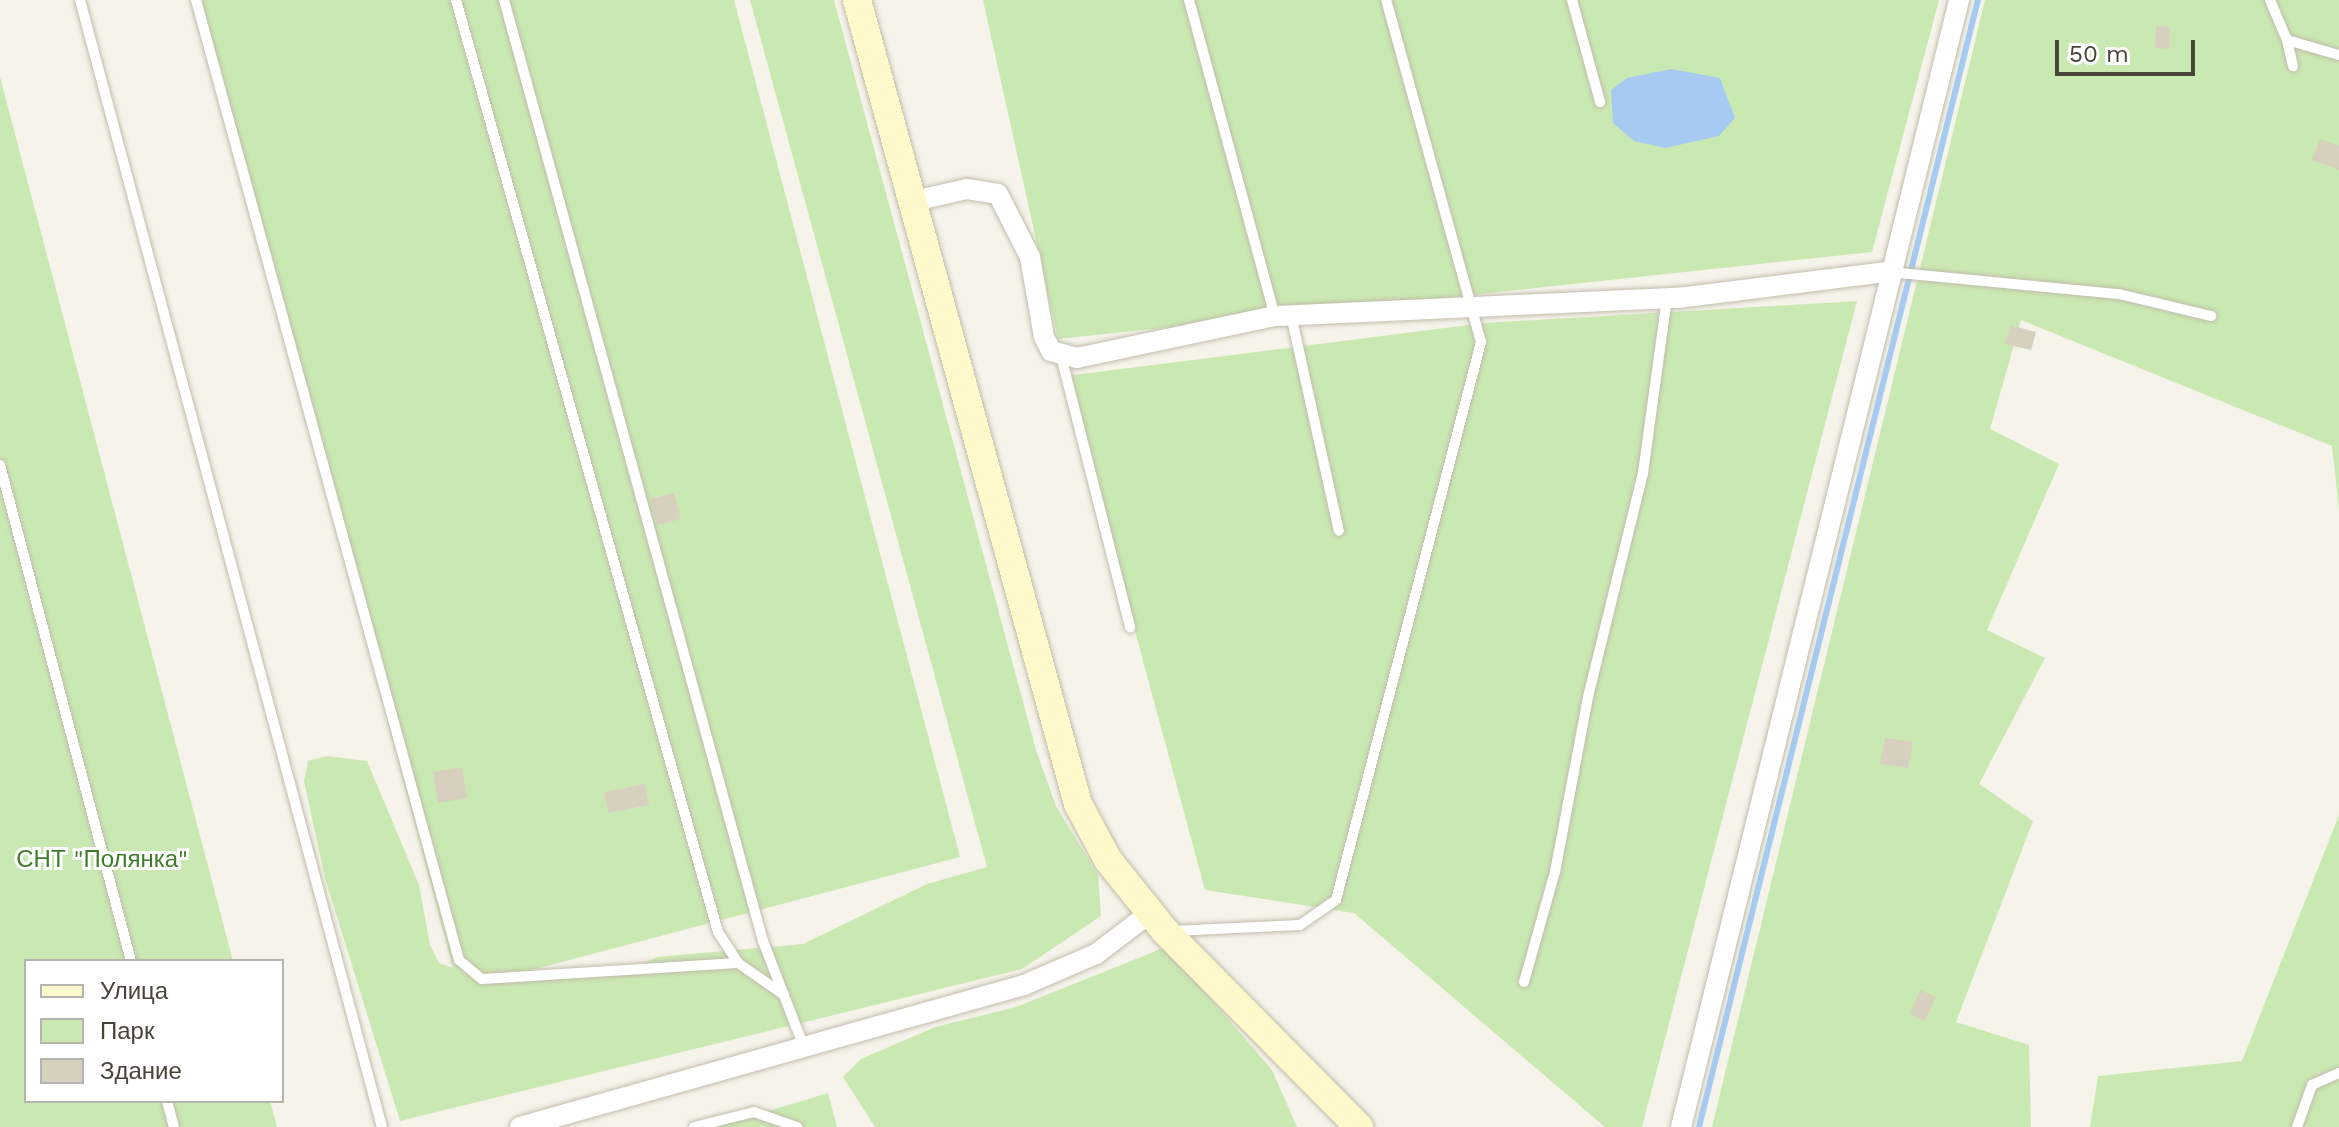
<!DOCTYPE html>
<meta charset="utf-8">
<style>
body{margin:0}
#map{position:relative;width:2339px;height:1127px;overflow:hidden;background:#f5f3ea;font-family:"Work Sans",sans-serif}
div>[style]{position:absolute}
.green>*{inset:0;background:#cae9b2}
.water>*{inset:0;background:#a6caf1}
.stream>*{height:6px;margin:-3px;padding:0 3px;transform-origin:3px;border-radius:3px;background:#a6caf1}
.building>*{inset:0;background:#d7d0bf}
.roads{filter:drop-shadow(0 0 2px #c1bcac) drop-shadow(0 0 2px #c1bcac)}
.lane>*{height:10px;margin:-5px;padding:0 5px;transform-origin:5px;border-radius:5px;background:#fff}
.street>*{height:20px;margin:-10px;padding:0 10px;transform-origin:10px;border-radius:10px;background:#fff}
.secondary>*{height:28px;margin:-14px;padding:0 14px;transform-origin:14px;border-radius:14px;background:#fff8ca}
span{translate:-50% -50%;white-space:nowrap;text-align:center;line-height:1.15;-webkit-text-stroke:6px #fff;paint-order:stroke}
.park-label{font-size:24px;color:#407c2a}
.legend{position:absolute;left:24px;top:959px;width:260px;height:144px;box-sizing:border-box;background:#fff;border:2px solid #b6b4af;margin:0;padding:10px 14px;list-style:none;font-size:24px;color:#494438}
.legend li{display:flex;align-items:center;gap:16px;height:40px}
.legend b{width:40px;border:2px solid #b6b4af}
.scale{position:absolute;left:2055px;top:40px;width:140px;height:36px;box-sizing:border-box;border:4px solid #494438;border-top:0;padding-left:10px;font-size:24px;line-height:28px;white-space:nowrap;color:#494438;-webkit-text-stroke:6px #fff;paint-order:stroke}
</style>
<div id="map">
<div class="green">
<i style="clip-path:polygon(196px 0,734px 0,960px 857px,501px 978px,621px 973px,657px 957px,803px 944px,927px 884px,987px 867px,750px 0,834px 0,1036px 750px,1056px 806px,1098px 875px,1101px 916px,1022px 969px,400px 1121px,325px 878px,304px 781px,308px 761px,327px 756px,367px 761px,419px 885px,430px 945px,439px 963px,453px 968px)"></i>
<i style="clip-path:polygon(983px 0,1939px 0,1872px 252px,1058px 339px)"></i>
<i style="clip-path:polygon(1985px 0,2339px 0,2339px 510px,2332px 446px,2021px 320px,1990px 429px,2059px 464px,1987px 630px,2045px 658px,1979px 784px,2033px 821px,1956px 1022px,2029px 1045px,2031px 1127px,1712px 1127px)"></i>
<i style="clip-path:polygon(0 77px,233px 961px,26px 961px,26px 1101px,270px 1101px,277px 1127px,0 1127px)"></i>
<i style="clip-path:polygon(1857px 301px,1642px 1127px,1605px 1127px,1354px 913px,1205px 890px,1066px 376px,1484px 323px)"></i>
<i style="clip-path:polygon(2339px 815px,2339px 1127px,2090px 1127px,2098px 1076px,2242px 1061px)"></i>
<i style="clip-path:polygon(1166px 947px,1272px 1070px,1297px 1127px,875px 1127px,843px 1077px,861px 1059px,935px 1027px,1016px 1007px)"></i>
<i style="clip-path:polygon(828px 1093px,837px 1127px,716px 1127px)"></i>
</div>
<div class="water">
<i style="clip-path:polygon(1671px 69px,1720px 78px,1735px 118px,1719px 136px,1665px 148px,1634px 141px,1613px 123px,1611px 90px,1627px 78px)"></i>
</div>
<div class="stream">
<i style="left:1699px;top:1127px;width:1161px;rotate:-76.1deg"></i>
</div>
<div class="building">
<i style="clip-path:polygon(2156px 26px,2170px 27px,2169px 49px,2155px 48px)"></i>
<i style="clip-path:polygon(2320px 139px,2339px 146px,2339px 170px,2312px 160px)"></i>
<i style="clip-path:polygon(2010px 325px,2036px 332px,2031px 350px,2005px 344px)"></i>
<i style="clip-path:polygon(674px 493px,681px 519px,657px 525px,650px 499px)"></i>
<i style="clip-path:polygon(1885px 738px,1913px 742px,1908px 768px,1880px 764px)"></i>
<i style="clip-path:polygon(462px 767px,467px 798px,438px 803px,433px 772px)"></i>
<i style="clip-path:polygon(645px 784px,649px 805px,608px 813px,604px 792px)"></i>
<i style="clip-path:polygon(1920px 990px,1936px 997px,1925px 1021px,1910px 1014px)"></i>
</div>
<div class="roads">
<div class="lane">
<i style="left:80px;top:0;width:1167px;rotate:75deg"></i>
<i style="left:196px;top:0;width:995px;rotate:74.68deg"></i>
<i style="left:459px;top:960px;width:30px;rotate:40deg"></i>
<i style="left:482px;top:979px;width:256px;rotate:-3.6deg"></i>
<i style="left:738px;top:963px;width:56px;rotate:34.8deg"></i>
<i style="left:456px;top:0;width:968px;rotate:74.3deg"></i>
<i style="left:718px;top:932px;width:37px;rotate:57deg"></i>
<i style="left:504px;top:0;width:976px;rotate:74.61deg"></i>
<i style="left:763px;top:941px;width:114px;rotate:68.9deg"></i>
<i style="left:1189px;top:0;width:327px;rotate:74.8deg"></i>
<i style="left:1572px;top:0;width:106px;rotate:74.6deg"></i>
<i style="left:2270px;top:0;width:43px;rotate:67deg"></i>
<i style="left:2287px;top:40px;width:54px;rotate:16.1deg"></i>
<i style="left:2287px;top:40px;width:27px;rotate:77deg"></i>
<i style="left:1889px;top:272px;width:231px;rotate:5.5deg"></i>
<i style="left:2119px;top:294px;width:95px;rotate:13.4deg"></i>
<i style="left:1291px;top:315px;width:221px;rotate:77.5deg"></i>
<i style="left:1061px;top:356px;width:280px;rotate:75.7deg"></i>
<i style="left:0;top:465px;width:513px;rotate:75.21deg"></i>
<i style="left:1172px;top:931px;width:128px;rotate:-2.7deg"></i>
<i style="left:1300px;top:925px;width:44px;rotate:-34.8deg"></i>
<i style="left:1336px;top:900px;width:577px;rotate:-75.43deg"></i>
<i style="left:1481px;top:342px;width:355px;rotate:-105.5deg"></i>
<i style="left:1524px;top:982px;width:114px;rotate:-74.3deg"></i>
<i style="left:1555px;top:872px;width:178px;rotate:-79.3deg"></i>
<i style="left:1588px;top:697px;width:231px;rotate:-76.2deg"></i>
<i style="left:1643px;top:473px;width:178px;rotate:-82.2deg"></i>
<i style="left:167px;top:1101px;width:27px;rotate:75deg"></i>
<i style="left:694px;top:1127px;width:62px;rotate:-14deg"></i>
<i style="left:754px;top:1112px;width:46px;rotate:19.2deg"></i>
<i style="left:2297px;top:1127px;width:45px;rotate:-70.3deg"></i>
<i style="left:2312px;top:1085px;width:30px;rotate:-24deg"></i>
</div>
<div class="street">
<i style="left:914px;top:201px;width:54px;rotate:-12.8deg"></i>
<i style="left:967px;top:189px;width:31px;rotate:9deg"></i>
<i style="left:998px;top:194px;width:71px;rotate:63.1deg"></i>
<i style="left:1030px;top:257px;width:81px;rotate:80.1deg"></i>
<i style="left:1044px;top:337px;width:16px;rotate:63deg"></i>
<i style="left:1051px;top:351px;width:27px;rotate:15deg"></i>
<i style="left:1077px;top:358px;width:202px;rotate:-12deg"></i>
<i style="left:1275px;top:316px;width:403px;rotate:-2.6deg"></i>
<i style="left:1678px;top:298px;width:211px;rotate:-7.1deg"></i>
<i style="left:520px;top:1127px;width:524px;rotate:-15.73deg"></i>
<i style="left:1024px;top:985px;width:78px;rotate:-23.3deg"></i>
<i style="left:1096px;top:954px;width:68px;rotate:-37.2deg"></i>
<i style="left:1681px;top:1127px;width:1161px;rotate:-76.14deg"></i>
</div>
<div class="secondary">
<i style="left:857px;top:0;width:834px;rotate:74.63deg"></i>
<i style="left:1078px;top:804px;width:64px;rotate:61.8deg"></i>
<i style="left:1108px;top:860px;width:91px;rotate:51.2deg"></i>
<i style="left:1165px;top:931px;width:276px;rotate:45.3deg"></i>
</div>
</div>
<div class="park-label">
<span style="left:102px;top:860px">СНТ "Полянка"</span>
</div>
<ul class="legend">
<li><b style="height:10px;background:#fff8ca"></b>Улица</li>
<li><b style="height:22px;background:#cae9b2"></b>Парк</li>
<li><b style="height:22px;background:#d7d0bf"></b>Здание</li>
</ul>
<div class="scale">50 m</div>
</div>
